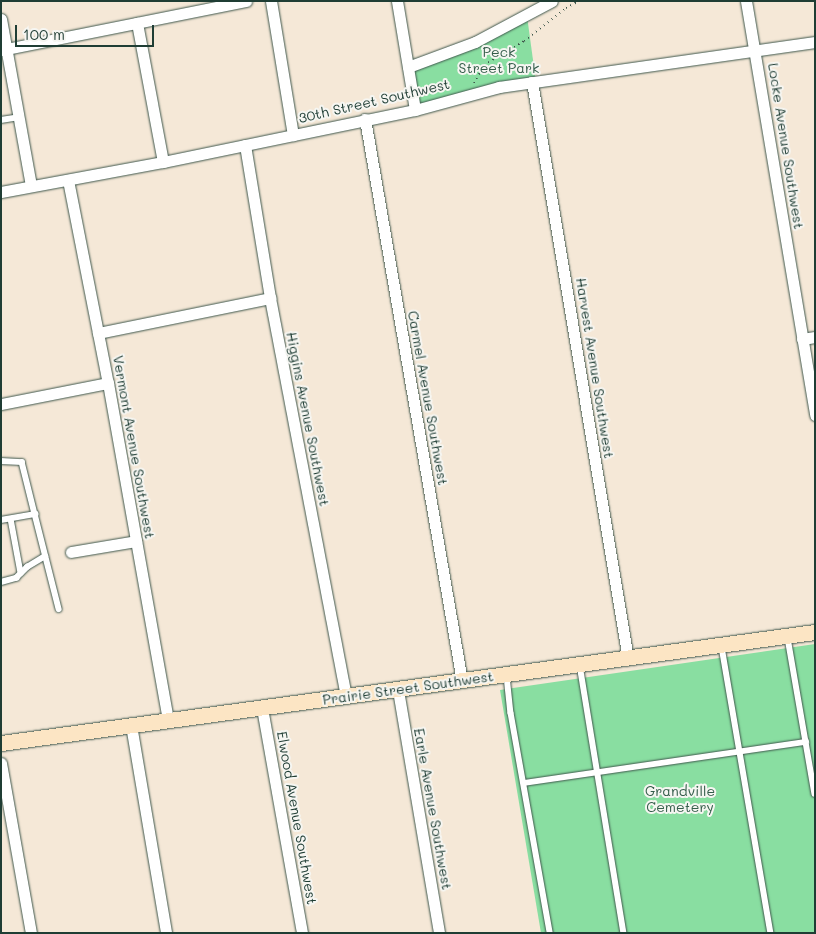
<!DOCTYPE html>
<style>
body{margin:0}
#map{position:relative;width:816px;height:934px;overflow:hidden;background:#f5e8d7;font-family:Mali,sans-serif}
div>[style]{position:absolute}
.green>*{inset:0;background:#89dea1}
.path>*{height:2px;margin-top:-1px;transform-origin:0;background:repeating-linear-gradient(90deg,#3f574c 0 1px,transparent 0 5px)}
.roads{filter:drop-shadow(0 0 1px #3f574c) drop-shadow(0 0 1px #3f574c)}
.lane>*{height:5.5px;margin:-2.75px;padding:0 2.75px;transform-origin:2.75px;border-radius:2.75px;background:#fff}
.street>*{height:11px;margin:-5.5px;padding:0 5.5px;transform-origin:5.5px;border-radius:5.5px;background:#fff}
.secondary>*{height:15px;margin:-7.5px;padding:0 7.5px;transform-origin:7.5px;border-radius:7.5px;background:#fce5c4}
span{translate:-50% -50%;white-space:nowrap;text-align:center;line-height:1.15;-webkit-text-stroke:4px #f6f6f2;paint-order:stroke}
.park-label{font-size:14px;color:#345d4a}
.street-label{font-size:14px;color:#1f3d34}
.frame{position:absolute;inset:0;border:2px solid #1f3d34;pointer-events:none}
.scale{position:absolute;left:15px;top:25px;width:139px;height:22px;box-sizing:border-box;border:2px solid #1f3d34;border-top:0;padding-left:6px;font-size:15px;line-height:18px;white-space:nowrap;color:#1f3d34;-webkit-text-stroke:4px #f6f6f2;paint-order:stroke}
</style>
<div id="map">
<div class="green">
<i style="clip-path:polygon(527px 16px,536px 82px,415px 110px,408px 67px)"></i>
<i style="clip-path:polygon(815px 644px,815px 933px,541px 933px,500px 690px)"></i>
</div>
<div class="path">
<i style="left:474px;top:83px;width:21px;rotate:-61deg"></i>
<i style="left:484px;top:65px;width:47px;rotate:-31deg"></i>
<i style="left:524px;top:41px;width:53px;rotate:-38.2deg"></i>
<i style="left:566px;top:8px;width:15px;rotate:-28deg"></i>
</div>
<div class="roads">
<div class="lane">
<i style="left:1px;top:120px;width:18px;rotate:-9deg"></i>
<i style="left:1px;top:461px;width:21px;rotate:3deg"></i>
<i style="left:22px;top:462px;width:54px;rotate:76deg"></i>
<i style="left:11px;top:519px;width:55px;rotate:79.5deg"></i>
<i style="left:1px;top:520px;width:35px;rotate:-10deg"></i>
<i style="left:35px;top:514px;width:98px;rotate:75.8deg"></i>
<i style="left:1px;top:582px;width:16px;rotate:-15deg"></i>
<i style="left:16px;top:578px;width:16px;rotate:-45deg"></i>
<i style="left:27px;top:567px;width:21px;rotate:-31deg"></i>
<i style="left:788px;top:638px;width:158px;rotate:80.2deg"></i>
<i style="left:722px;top:647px;width:290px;rotate:80.3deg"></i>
<i style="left:580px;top:665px;width:272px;rotate:80.7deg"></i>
<i style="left:507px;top:676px;width:37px;rotate:84deg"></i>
<i style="left:511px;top:713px;width:223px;rotate:79.9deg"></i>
<i style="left:524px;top:783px;width:285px;rotate:-8.3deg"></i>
</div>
<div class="street">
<i style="left:271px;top:1px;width:136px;rotate:80.7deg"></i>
<i style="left:397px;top:1px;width:110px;rotate:80.6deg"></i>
<i style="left:746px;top:1px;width:420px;rotate:80.5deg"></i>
<i style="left:1px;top:19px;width:169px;rotate:79.8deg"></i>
<i style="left:137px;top:23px;width:141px;rotate:79.4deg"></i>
<i style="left:1px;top:50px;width:250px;rotate:-11.3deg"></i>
<i style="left:408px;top:67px;width:72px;rotate:-20.5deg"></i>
<i style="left:475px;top:42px;width:87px;rotate:-28deg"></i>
<i style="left:532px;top:82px;width:585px;rotate:80.55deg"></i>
<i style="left:365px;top:119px;width:570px;rotate:80.21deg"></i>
<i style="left:245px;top:145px;width:155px;rotate:80.7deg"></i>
<i style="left:270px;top:298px;width:406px;rotate:79.2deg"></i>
<i style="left:68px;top:180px;width:207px;rotate:78.9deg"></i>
<i style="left:108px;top:383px;width:343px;rotate:79.9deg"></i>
<i style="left:1px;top:192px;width:165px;rotate:-10.5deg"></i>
<i style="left:163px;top:162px;width:257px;rotate:-11.7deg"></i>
<i style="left:415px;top:110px;width:87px;rotate:-15.3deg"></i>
<i style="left:499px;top:87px;width:319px;rotate:-8.1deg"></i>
<i style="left:98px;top:333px;width:176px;rotate:-11.5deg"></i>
<i style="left:802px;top:339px;width:13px;rotate:-9deg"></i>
<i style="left:1px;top:404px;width:109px;rotate:-11.1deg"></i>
<i style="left:71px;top:552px;width:66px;rotate:-9.6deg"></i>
<i style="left:398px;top:690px;width:246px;rotate:80.4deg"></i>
<i style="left:262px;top:708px;width:229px;rotate:79.9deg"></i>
<i style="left:131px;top:725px;width:211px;rotate:80.4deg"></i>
<i style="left:1px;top:763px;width:173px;rotate:80deg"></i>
</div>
<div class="secondary">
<i style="left:1px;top:743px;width:822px;rotate:-7.77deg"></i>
</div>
</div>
<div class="park-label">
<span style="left:499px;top:60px">Peck<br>Street Park</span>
<span style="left:680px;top:799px">Grandville<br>Cemetery</span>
</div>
<div class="street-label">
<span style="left:374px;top:101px;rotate:-13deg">30th Street Southwest</span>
<span style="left:786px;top:146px;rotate:81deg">Locke Avenue Southwest</span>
<span style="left:595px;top:368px;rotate:81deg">Harvest Avenue Southwest</span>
<span style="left:428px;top:398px;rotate:80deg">Carmel Avenue Southwest</span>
<span style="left:308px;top:419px;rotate:79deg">Higgins Avenue Southwest</span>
<span style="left:134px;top:447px;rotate:80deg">Vermont Avenue Southwest</span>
<span style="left:408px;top:688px;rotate:-8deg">Prairie Street Southwest</span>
<span style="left:433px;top:809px;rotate:80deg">Earle Avenue Southwest</span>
<span style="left:297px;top:818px;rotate:80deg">Elwood Avenue Southwest</span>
</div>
<div class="frame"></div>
<div class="scale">100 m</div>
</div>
